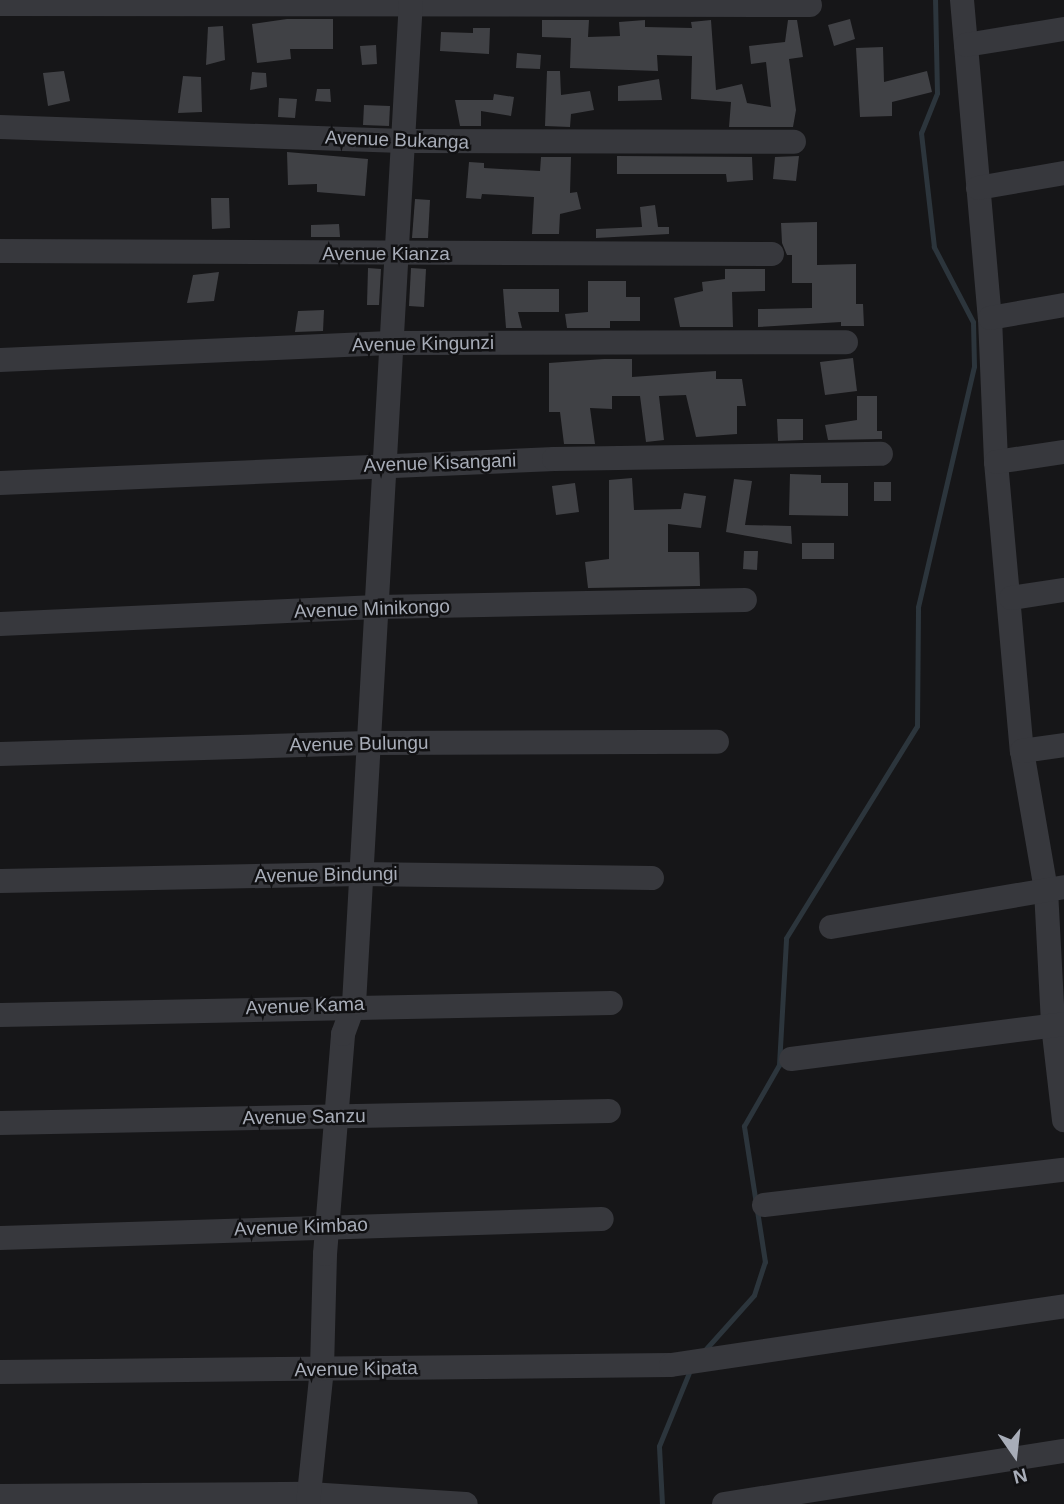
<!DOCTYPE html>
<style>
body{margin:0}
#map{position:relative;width:1064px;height:1504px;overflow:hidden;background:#161618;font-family:Helvetica,sans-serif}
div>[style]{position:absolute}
.stream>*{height:5px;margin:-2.5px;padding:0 2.5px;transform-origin:2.5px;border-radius:2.5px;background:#2c353c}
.building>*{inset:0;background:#404145}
.minor>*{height:24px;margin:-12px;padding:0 12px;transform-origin:12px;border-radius:12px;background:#37383d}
span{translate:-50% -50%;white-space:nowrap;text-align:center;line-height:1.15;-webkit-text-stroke:5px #111113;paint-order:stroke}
.street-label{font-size:19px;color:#a8adb8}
.north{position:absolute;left:980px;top:1420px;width:70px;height:70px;-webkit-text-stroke:5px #111113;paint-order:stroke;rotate:166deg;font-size:19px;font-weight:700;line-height:28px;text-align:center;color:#a8adb8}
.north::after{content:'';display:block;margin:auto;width:24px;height:32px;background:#a8adb8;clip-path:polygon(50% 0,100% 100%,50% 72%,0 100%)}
</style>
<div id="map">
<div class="stream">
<i style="left:704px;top:1351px;width:75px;rotate:-48.2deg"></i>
<i style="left:754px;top:1295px;width:35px;rotate:-72deg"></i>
<i style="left:765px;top:1262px;width:138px;rotate:-98.8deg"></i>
<i style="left:744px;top:1126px;width:70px;rotate:-60.2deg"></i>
<i style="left:779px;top:1065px;width:127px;rotate:-86.8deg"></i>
<i style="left:786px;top:938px;width:249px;rotate:-58.3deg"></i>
<i style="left:917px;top:726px;width:119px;rotate:-89.5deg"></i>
<i style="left:918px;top:607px;width:247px;rotate:-76.9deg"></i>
<i style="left:974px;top:366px;width:44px;rotate:-91.3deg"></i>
<i style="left:973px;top:322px;width:85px;rotate:-117.5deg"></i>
<i style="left:934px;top:247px;width:115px;rotate:-96.5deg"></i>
<i style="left:921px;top:133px;width:43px;rotate:-68.2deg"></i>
<i style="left:937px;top:93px;width:93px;rotate:-91.2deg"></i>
<i style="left:662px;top:1504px;width:58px;rotate:-93deg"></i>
<i style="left:659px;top:1446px;width:82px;rotate:-67.8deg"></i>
</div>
<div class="building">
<i style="clip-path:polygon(287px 19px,333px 19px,333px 49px,290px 49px,291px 59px,257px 63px,252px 24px)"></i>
<i style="clip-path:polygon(850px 19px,855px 39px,834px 46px,828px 25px)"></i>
<i style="clip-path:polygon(542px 20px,589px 20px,588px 37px,620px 36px,619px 22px,645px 20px,645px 27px,692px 28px,691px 22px,711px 20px,716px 90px,742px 84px,747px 103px,771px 107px,766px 62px,751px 64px,749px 46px,785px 42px,788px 20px,797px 20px,803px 57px,789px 59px,796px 110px,793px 127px,729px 127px,731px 102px,691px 99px,692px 56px,657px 55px,658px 71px,570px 68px,571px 38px,542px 37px)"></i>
<i style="clip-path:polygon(223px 26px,225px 60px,206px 65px,208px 27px)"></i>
<i style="clip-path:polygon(473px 28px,490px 28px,489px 54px,440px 51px,441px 32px,473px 33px)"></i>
<i style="clip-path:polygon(376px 45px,377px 64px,362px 65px,360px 46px)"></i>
<i style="clip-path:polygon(883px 47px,884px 82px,927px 71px,932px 92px,892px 102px,892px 116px,860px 117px,856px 48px)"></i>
<i style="clip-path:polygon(517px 53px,541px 55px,540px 69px,516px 68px)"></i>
<i style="clip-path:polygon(64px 71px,70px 101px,48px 106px,43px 73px)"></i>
<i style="clip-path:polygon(547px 71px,560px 71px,561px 95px,590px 91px,594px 110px,571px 114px,570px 127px,545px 126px)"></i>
<i style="clip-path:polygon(252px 72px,266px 73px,267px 87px,250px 90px)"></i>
<i style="clip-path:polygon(183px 76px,201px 77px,202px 112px,178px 113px)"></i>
<i style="clip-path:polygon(659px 79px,662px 100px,618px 101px,618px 86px)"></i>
<i style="clip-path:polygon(317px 89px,330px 89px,331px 102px,315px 101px)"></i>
<i style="clip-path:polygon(494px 94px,514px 97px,511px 116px,481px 111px,481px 126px,460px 126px,455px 100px,493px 100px)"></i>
<i style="clip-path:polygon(279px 98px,297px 99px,295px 118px,278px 117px)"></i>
<i style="clip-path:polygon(364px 105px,390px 106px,389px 126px,363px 125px)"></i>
<i style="clip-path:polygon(287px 152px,368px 159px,365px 196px,317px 192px,317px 184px,288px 185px)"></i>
<i style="clip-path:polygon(617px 156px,752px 157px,753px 180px,727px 182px,726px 174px,617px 174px)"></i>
<i style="clip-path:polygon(799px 156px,796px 181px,773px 179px,775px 157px)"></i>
<i style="clip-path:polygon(541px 157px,571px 157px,570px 193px,577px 192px,581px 209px,560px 214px,559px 234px,532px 234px,534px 197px,482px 194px,481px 199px,466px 198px,469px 162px,484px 163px,484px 168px,540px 171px)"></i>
<i style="clip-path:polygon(211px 198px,229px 198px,230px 228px,212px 229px)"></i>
<i style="clip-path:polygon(415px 199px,430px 200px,428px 238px,412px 238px)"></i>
<i style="clip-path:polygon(655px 205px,658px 227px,669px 227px,669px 234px,596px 238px,596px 229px,642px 227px,640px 207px)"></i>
<i style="clip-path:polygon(817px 222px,817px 265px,856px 264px,856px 304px,863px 304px,864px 326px,841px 326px,841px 322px,758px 327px,758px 309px,812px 308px,812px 283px,792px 283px,792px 255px,787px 255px,782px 243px,781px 223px)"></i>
<i style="clip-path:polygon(339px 224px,340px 237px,311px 237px,311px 225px)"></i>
<i style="clip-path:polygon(368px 268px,381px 269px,379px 305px,367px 305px)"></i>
<i style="clip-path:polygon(411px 268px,426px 269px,424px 307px,409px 306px)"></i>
<i style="clip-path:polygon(725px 269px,765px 269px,765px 291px,732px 292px,733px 327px,680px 327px,674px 298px,703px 291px,702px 282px,725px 279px)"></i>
<i style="clip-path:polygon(219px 272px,214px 301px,187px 303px,193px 275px)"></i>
<i style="clip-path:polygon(588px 281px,626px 281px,626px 297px,640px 297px,640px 321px,610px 321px,610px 328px,567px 328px,565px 314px,588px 312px)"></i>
<i style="clip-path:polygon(503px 289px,559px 289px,559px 312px,518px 312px,522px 328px,506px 328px)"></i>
<i style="clip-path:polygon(324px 310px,323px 331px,295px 332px,298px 311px)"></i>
<i style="clip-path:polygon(853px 358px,857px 391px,825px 395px,820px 362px)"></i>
<i style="clip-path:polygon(604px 359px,632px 359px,632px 377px,716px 371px,716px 379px,742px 379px,746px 406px,737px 406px,737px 434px,696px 437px,686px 395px,659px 396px,664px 440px,646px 442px,640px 396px,612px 396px,612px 409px,590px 408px,595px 444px,564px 444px,560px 412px,549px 412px,549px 363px)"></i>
<i style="clip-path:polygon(857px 396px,877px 396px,877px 431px,882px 431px,882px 439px,828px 440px,825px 425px,857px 420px)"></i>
<i style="clip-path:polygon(777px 419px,803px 419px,803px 440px,778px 441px)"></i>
<i style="clip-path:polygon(790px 474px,821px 475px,821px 483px,848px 483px,848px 516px,789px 515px)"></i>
<i style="clip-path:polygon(632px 478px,634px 510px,681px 509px,684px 493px,706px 496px,701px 528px,668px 524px,668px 552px,699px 552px,700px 586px,588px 588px,585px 562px,609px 559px,609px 480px)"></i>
<i style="clip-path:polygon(734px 479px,752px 481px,745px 525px,791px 526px,792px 544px,726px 532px)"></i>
<i style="clip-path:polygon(874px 482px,891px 482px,891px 501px,874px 501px)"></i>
<i style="clip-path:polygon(575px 483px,579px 512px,556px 515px,552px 486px)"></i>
<i style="clip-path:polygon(802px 543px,834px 543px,834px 559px,802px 559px)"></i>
<i style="clip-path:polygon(744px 551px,758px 551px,757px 570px,743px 569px)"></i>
</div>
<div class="minor">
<i style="left:962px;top:0;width:319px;rotate:85deg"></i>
<i style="left:990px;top:318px;width:144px;rotate:87.6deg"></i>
<i style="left:996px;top:462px;width:290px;rotate:84.9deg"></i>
<i style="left:1022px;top:751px;width:141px;rotate:80.2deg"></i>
<i style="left:1046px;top:890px;width:135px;rotate:87deg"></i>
<i style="left:1053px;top:1025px;width:96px;rotate:83.4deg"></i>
<i style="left:0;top:4px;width:810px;rotate:0.07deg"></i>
<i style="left:966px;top:45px;width:99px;rotate:-9.3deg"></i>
<i style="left:0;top:127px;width:403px;rotate:2deg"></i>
<i style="left:403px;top:141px;width:391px;rotate:0.1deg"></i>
<i style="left:978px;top:188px;width:87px;rotate:-9.9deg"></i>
<i style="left:0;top:251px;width:772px;rotate:0.22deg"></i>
<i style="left:990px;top:318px;width:75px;rotate:-10deg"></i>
<i style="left:0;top:360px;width:390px;rotate:-2.5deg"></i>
<i style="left:390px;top:343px;width:456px;rotate:-0.1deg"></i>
<i style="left:996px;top:462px;width:69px;rotate:-8.4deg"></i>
<i style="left:0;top:483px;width:555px;rotate:-2.48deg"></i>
<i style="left:554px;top:459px;width:327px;rotate:-0.9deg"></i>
<i style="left:1011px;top:598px;width:54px;rotate:-8.6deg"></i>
<i style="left:0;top:624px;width:377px;rotate:-2.6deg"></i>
<i style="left:377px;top:607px;width:368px;rotate:-1.1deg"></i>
<i style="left:1022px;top:751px;width:42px;rotate:-8.1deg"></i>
<i style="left:0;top:754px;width:367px;rotate:-1.7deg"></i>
<i style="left:367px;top:743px;width:350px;rotate:-0.2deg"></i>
<i style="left:0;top:881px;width:360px;rotate:-1.1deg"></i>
<i style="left:360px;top:874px;width:292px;rotate:0.8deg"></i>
<i style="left:831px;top:927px;width:236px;rotate:-9.7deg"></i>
<i style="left:0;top:1015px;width:611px;rotate:-1.13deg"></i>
<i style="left:791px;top:1059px;width:275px;rotate:-7.3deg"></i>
<i style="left:0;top:1123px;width:609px;rotate:-1.13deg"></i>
<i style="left:764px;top:1205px;width:302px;rotate:-6.7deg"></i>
<i style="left:0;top:1238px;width:602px;rotate:-1.81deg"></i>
<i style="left:0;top:1372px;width:671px;rotate:-0.6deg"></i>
<i style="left:671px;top:1365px;width:397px;rotate:-8.5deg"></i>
<i style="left:0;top:1496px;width:309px;rotate:-0.4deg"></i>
<i style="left:309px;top:1494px;width:157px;rotate:3.6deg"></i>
<i style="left:308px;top:1504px;width:136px;rotate:-84.1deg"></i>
<i style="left:322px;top:1369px;width:115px;rotate:-88.5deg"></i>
<i style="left:325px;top:1254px;width:221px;rotate:-85.3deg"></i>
<i style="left:343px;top:1034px;width:32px;rotate:-70deg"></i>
<i style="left:354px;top:1004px;width:1006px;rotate:-86.75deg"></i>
<i style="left:724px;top:1504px;width:344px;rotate:-8.9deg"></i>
</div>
<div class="street-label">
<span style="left:397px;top:140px;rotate:2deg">Avenue Bukanga</span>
<span style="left:386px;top:254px">Avenue Kianza</span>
<span style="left:423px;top:344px;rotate:-1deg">Avenue Kingunzi</span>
<span style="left:440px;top:463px;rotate:-2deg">Avenue Kisangani</span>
<span style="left:372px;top:609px;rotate:-2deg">Avenue Minikongo</span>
<span style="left:359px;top:744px;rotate:-1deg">Avenue Bulungu</span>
<span style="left:326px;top:875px;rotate:-1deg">Avenue Bindungi</span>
<span style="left:305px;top:1006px;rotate:-2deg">Avenue Kama</span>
<span style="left:304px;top:1117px;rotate:-1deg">Avenue Sanzu</span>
<span style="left:301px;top:1227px;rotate:-2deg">Avenue Kimbao</span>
<span style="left:356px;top:1369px;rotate:-1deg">Avenue Kipata</span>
</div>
<div class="north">N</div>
</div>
